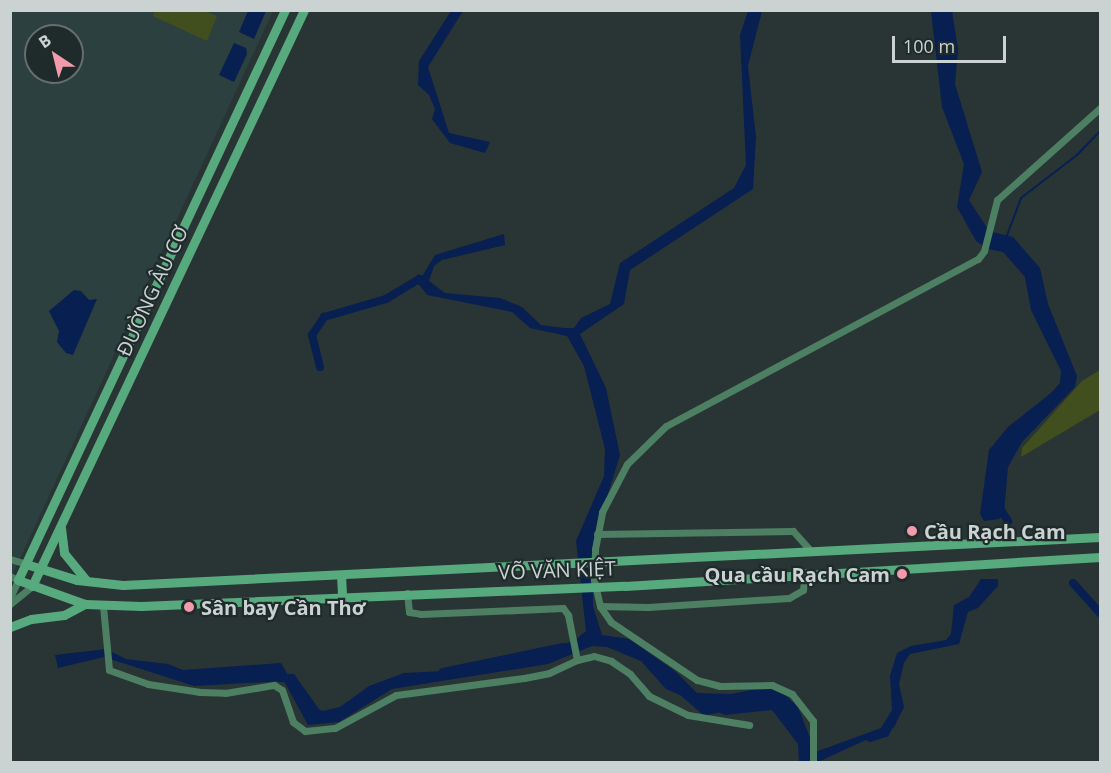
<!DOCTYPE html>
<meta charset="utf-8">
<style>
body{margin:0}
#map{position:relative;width:1111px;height:773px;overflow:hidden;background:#293535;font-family:"Open Sans",sans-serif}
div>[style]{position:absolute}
.built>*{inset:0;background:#2b403f}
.green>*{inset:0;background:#414f1e}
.water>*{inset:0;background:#071f51}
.stream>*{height:2px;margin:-1px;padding:0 1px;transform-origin:1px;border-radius:1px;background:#071f51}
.canal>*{height:8px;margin:-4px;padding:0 4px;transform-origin:4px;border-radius:4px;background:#071f51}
.street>*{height:7px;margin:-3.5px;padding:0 3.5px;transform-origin:3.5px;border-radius:3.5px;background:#4d7f62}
.secondary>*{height:9px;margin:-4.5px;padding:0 4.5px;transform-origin:4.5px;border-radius:4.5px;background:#57aa7d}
.dots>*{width:16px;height:16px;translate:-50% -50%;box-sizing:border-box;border:3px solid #1f2b2b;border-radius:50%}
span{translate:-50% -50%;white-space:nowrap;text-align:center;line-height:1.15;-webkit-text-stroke:4.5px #1f2b2b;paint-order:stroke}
.street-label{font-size:20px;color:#cbd3d2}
.poi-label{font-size:20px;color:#cbd3d2;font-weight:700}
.left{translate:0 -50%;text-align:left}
.right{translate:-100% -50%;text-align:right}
.frame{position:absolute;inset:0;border:12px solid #cbd3d2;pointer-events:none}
.north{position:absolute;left:24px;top:24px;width:60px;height:60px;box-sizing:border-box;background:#1f2b2b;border:2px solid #646e6e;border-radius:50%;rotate:325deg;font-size:16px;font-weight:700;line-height:24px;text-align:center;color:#cbd3d2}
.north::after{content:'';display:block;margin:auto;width:21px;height:27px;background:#f39aac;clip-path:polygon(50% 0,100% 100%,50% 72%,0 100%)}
.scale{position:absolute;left:892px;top:36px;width:114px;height:27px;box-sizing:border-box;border:3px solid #cbd3d2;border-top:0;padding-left:8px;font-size:18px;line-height:21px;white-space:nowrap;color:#cbd3d2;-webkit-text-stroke:4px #1f2b2b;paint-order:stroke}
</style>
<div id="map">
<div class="built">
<i style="clip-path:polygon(evenodd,11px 11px,273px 11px,11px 578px,11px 11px,36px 36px,72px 36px,72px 72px,36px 72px,36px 36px)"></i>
</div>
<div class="green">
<i style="clip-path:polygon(156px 10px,204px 11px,217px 16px,207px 41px,153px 16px)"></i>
<i style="clip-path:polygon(1100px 370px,1100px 410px,1021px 457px,1022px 448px,1082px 381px)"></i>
</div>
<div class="water">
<i style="clip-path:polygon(248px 11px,266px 11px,254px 39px,239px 32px)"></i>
<i style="clip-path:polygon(451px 11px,463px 11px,428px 67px,449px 133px,490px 142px,485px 153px,450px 143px,432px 119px,435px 109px,429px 95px,418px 85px,419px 61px)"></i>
<i style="clip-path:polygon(748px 11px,762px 11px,748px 66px,756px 137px,753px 189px,630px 270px,624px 304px,580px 334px,606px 388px,620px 455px,593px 543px,593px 606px,602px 635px,629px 639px,675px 671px,697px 693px,731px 694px,767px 687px,786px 696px,798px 707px,810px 738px,810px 754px,881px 728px,892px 710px,890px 676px,897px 653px,911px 646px,946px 640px,951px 634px,954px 605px,969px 597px,981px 579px,998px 579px,998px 586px,978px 608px,968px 612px,959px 644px,910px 654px,904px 663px,899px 684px,904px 707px,894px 727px,818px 762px,799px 762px,798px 744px,772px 710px,725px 715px,666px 689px,641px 661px,607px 647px,592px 646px,548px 664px,392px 689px,339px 722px,308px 725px,284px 681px,194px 686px,104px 657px,58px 668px,55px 655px,106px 649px,126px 659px,168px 664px,183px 670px,281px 663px,305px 704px,323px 711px,340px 707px,369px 686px,404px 673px,465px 670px,528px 658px,575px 640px,586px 631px,576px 541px,604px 476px,605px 449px,584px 366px,567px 336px,530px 328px,512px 312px,427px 295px,418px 283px,435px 255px,504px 234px,505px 245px,442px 260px,434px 266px,429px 281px,445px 293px,500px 298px,522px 307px,541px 325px,564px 328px,574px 328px,581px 318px,610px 304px,620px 263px,734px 188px,746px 165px,740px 35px)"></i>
<i style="clip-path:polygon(931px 11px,952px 11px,953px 17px,958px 50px,955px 84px,982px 172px,969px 200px,989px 231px,1013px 237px,1040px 268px,1048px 304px,1077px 376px,1075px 387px,1022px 442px,1008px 467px,1004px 513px,999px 519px,984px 521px,980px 514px,989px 450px,1008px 427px,1051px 393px,1060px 383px,1061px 371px,1031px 310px,1025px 277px,1003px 252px,988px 249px,976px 241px,957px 207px,964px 164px,942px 107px)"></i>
<i style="clip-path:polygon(234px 43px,246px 48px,247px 54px,234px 82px,219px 75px)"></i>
<i style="clip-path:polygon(74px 290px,81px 291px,89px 300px,97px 299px,73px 355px,66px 353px,57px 342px,59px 331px,49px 311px)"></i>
</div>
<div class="stream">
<i style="left:1006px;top:238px;width:43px;rotate:-69.4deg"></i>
<i style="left:1021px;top:198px;width:71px;rotate:-37.5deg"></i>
<i style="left:1077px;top:155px;width:33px;rotate:-46deg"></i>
</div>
<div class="canal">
<i style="left:320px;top:367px;width:33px;rotate:-104deg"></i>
<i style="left:312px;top:335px;width:22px;rotate:-56deg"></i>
<i style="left:324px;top:317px;width:65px;rotate:-16.2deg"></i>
<i style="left:386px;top:299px;width:39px;rotate:-31deg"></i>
<i style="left:419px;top:279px;width:8px;rotate:45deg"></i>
<i style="left:999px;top:507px;width:17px;rotate:57deg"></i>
<i style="left:1073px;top:583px;width:40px;rotate:48deg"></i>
<i style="left:443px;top:672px;width:123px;rotate:-11.8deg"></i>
<i style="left:280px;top:678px;width:12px"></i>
<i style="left:292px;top:678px;width:47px;rotate:54.6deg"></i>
<i style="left:686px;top:695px;width:25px;rotate:40deg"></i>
<i style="left:705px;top:711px;width:17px;rotate:-10deg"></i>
<i style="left:870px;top:738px;width:16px;rotate:-18deg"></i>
<i style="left:885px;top:733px;width:13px;rotate:-58deg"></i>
</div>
<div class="street">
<i style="left:597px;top:534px;width:196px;rotate:-0.9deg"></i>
<i style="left:793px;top:531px;width:25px;rotate:48deg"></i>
<i style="left:10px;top:559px;width:17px;rotate:17deg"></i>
<i style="left:10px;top:576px;width:9px;rotate:27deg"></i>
<i style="left:18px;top:580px;width:20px;rotate:114deg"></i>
<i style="left:407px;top:593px;width:19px;rotate:84deg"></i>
<i style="left:409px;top:612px;width:12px;rotate:9deg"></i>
<i style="left:421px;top:614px;width:142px;rotate:-2.4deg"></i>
<i style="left:563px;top:608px;width:9px;rotate:54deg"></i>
<i style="left:568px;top:615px;width:46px;rotate:78.7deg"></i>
<i style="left:577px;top:660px;width:17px;rotate:-13deg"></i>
<i style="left:594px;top:656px;width:18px;rotate:16deg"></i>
<i style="left:611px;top:661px;width:23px;rotate:34deg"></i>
<i style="left:630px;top:674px;width:29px;rotate:49deg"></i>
<i style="left:649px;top:696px;width:43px;rotate:26deg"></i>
<i style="left:688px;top:715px;width:62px;rotate:9.3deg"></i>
<i style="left:10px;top:604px;width:28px;rotate:-39deg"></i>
<i style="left:103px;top:606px;width:64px;rotate:84.6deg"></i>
<i style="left:109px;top:670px;width:41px;rotate:19.7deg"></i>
<i style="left:148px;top:684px;width:53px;rotate:8.7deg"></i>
<i style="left:200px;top:692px;width:25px;rotate:2deg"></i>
<i style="left:225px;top:693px;width:50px;rotate:-9.3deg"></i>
<i style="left:274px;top:685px;width:9px;rotate:32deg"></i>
<i style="left:282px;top:690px;width:34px;rotate:71deg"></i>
<i style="left:293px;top:722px;width:15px;rotate:37deg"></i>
<i style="left:305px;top:731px;width:30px;rotate:-6deg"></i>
<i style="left:335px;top:728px;width:69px;rotate:-28.4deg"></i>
<i style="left:396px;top:695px;width:129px;rotate:-7.6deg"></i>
<i style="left:524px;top:678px;width:25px;rotate:-11deg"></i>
<i style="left:549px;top:673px;width:31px;rotate:-25deg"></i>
<i style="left:600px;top:606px;width:48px;rotate:1.2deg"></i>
<i style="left:648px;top:607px;width:141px;rotate:-3.7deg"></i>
<i style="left:789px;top:598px;width:16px;rotate:-30deg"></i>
<i style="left:803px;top:590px;width:18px;rotate:-84deg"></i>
<i style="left:813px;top:762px;width:41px;rotate:-90deg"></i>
<i style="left:813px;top:721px;width:34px;rotate:-128deg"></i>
<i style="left:792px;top:694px;width:22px;rotate:-156deg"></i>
<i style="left:772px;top:685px;width:52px;rotate:178.9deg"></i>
<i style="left:720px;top:686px;width:24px;rotate:-165deg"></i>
<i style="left:697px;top:680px;width:104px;rotate:-146deg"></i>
<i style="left:611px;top:622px;width:19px;rotate:-125deg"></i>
<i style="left:600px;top:606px;width:27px;rotate:-103deg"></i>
<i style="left:594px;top:580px;width:31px;rotate:-88deg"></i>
<i style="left:595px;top:549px;width:38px;rotate:-79deg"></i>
<i style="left:602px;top:512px;width:54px;rotate:-62.5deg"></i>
<i style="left:627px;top:464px;width:54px;rotate:-44.3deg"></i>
<i style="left:666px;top:426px;width:354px;rotate:-28.2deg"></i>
<i style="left:978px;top:259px;width:10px;rotate:-53deg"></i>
<i style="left:984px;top:251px;width:53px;rotate:-75.7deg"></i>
<i style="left:997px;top:200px;width:138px;rotate:-41.8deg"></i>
</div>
<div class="secondary">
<i style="left:285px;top:10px;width:629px;rotate:115.1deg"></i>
<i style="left:18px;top:580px;width:71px;rotate:19.7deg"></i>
<i style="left:85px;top:604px;width:56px;rotate:2deg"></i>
<i style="left:141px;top:606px;width:484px;rotate:-2.4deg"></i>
<i style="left:625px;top:586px;width:476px;rotate:-3.5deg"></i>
<i style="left:61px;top:528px;width:25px;rotate:83deg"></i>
<i style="left:64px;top:553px;width:35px;rotate:51deg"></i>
<i style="left:26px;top:564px;width:53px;rotate:17.4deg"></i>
<i style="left:77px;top:580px;width:46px;rotate:6.2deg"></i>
<i style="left:123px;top:585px;width:978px;rotate:-2.81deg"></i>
<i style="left:341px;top:575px;width:22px;rotate:87deg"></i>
<i style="left:32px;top:586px;width:637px;rotate:-64.72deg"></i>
<i style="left:10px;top:627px;width:22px;rotate:-21deg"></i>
<i style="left:31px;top:619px;width:33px;rotate:-7deg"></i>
<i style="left:64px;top:615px;width:24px;rotate:-28deg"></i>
</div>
<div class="dots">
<i style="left:912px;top:531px;background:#f39aac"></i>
<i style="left:902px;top:574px;background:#f39aac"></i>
<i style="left:189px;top:607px;background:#f39aac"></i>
</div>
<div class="street-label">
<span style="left:152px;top:291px;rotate:-65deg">ĐƯỜNG ÂU CƠ</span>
<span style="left:557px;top:570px;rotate:-2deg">VÕ VĂN KIỆT</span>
</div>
<div class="poi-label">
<span class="left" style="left:924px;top:531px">Cầu Rạch Cam</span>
<span class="right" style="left:890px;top:574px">Qua cầu Rạch Cam</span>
<span class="left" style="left:201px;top:607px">Sân bay Cần Thơ</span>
</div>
<div class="frame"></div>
<div class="north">B</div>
<div class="scale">100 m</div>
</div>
